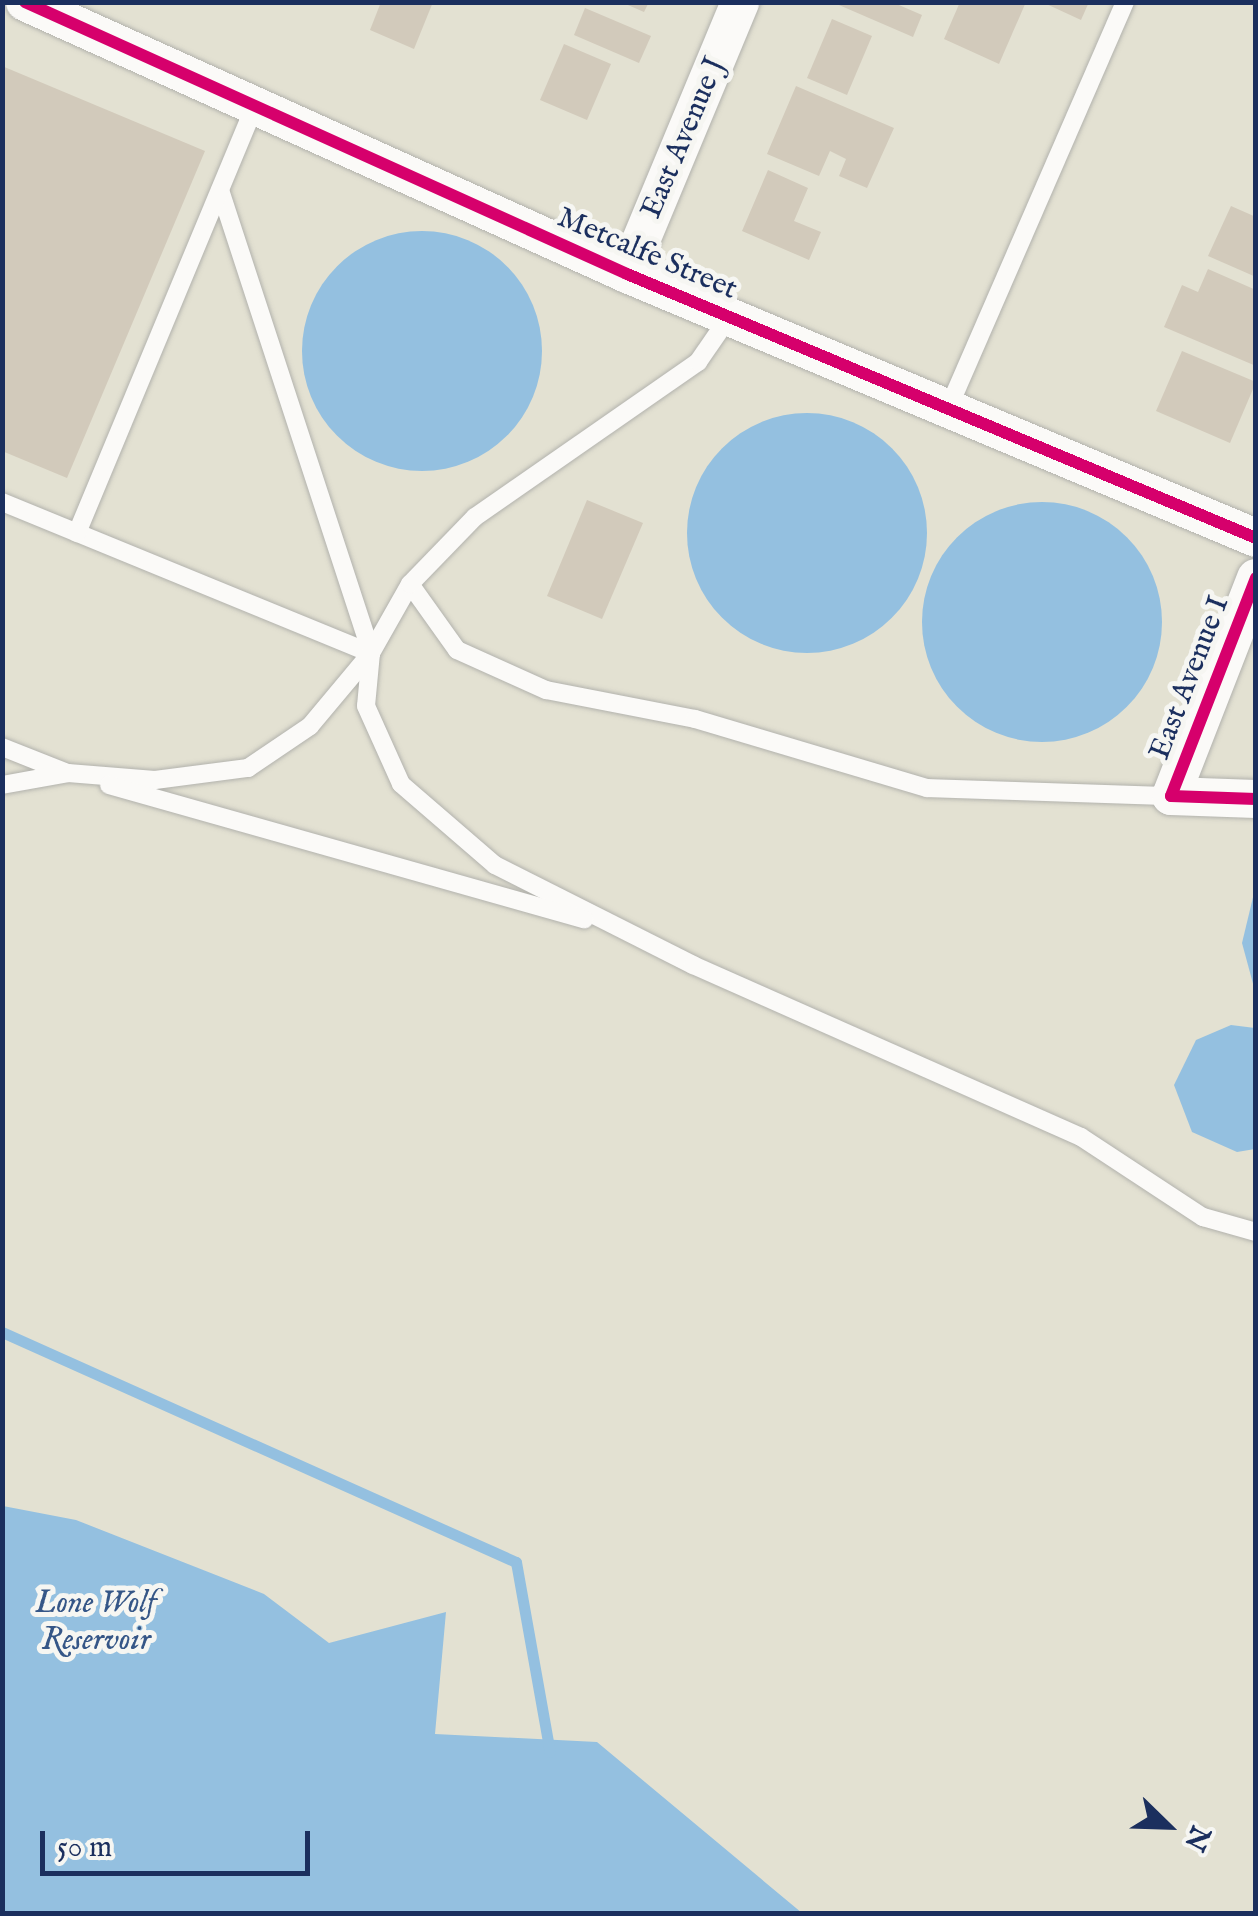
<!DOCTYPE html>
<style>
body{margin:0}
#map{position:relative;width:1258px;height:1916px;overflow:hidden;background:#e3e1d2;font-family:"IM FELL English",serif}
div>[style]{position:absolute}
.water>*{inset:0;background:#94c0e0}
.round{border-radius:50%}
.stream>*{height:11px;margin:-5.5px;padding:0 5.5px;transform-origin:5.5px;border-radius:5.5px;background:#94c0e0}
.building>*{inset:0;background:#d2cabb}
.roads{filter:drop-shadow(0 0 2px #b2b2ad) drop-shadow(0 0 2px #b2b2ad)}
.service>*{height:18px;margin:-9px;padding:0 9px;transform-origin:9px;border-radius:9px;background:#fbfaf8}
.minor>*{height:38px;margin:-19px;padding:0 19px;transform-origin:19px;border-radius:19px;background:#fbfaf8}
.cycleway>*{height:12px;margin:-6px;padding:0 6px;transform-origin:6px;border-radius:6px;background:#d6006c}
span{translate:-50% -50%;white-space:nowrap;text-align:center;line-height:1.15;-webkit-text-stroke:10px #f6f6f2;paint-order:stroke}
.street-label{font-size:30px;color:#1b2f5e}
.water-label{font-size:32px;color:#355687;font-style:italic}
.frame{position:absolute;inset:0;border:5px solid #1b2f5e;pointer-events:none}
.north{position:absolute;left:1118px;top:1776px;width:100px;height:100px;-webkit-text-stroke:8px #f6f6f2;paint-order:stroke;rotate:113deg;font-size:28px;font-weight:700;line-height:40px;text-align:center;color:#1b2f5e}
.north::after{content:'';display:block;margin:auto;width:35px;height:45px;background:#1b2f5e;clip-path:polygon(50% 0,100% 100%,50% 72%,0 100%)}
.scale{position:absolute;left:40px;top:1831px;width:270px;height:45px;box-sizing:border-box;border:5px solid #1b2f5e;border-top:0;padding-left:12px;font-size:30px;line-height:35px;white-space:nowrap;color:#1b2f5e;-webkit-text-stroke:8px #f6f6f2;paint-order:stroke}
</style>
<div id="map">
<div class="water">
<i class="round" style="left:302px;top:231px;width:240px;height:240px"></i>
<i class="round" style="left:687px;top:413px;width:240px;height:240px"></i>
<i class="round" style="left:922px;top:502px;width:240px;height:240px"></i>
<i style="clip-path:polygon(1255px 889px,1256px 889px,1255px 991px,1242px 943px)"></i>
<i style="clip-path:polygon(1231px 1025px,1255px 1028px,1255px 1149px,1237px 1152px,1192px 1132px,1174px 1085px,1196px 1040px)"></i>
<i style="clip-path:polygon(3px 1506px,76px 1520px,264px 1594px,329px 1643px,446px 1612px,435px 1734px,597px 1742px,802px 1913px,3px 1913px)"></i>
</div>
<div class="stream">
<i style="left:2px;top:1332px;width:563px;rotate:24.11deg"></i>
<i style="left:516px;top:1562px;width:193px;rotate:79.9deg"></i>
</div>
<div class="building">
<i style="clip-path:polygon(381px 2px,433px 2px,414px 49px,370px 30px)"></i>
<i style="clip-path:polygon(621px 2px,649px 2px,644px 12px)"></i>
<i style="clip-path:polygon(832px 2px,892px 2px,922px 15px,913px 37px)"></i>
<i style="clip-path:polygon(960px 2px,1026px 2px,999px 64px,944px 39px)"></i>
<i style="clip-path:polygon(1042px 2px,1089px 2px,1081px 20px)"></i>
<i style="clip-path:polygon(585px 8px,651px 36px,639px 63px,574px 35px)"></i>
<i style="clip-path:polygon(832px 19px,872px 36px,847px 95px,807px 78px)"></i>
<i style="clip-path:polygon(564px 44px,611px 64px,587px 120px,540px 100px)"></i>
<i style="clip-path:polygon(2px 66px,205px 151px,67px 478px,2px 451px)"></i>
<i style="clip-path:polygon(796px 86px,894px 128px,867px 188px,839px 176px,846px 159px,830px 151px,819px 176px,767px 154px)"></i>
<i style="clip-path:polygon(768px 170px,808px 188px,794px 221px,821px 232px,809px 260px,742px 231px)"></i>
<i style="clip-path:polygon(1231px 206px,1256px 217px,1256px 277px,1208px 256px)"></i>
<i style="clip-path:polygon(1208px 269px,1256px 290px,1256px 366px,1164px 327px,1182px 285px,1198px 292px)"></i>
<i style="clip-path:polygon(1182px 351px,1256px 382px,1230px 443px,1156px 411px)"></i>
<i style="clip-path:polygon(587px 500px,643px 523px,602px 619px,547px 596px)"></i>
</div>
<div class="roads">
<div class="service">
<i style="left:220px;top:190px;width:487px;rotate:71.9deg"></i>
<i style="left:371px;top:653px;width:53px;rotate:95.4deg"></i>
<i style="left:366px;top:706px;width:85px;rotate:65.8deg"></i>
<i style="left:401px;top:784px;width:124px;rotate:40.8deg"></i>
<i style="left:495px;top:865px;width:222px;rotate:26.8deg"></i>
<i style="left:693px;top:965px;width:424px;rotate:23.9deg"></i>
<i style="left:1081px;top:1137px;width:146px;rotate:33.3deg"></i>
<i style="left:1203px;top:1217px;width:55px;rotate:15.8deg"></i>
<i style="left:948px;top:409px;width:444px;rotate:-66.5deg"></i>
<i style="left:2px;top:502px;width:399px;rotate:22.3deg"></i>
<i style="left:77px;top:533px;width:463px;rotate:-67.4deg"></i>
<i style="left:410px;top:584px;width:81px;rotate:54.5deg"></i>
<i style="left:457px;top:650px;width:98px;rotate:24.2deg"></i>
<i style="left:546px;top:690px;width:152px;rotate:11deg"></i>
<i style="left:695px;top:719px;width:242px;rotate:16.6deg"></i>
<i style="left:927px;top:788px;width:244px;rotate:1.9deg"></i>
<i style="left:2px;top:747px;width:68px;rotate:21.6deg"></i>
<i style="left:2px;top:785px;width:67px;rotate:-10.3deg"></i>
<i style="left:68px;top:773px;width:87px;rotate:4.6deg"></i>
<i style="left:155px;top:780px;width:94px;rotate:-7.4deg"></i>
<i style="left:248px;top:768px;width:75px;rotate:-34.1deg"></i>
<i style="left:310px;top:726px;width:95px;rotate:-50.1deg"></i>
<i style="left:371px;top:653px;width:79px;rotate:-60.5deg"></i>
<i style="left:410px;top:584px;width:93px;rotate:-45.9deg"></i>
<i style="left:475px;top:517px;width:272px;rotate:-34.8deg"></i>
<i style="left:698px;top:362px;width:55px;rotate:-55.4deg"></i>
<i style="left:109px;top:785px;width:494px;rotate:15.8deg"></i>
</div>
<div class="minor">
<i style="left:25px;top:2px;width:661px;rotate:24.31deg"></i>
<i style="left:627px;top:274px;width:682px;rotate:22.77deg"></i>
<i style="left:627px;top:274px;width:295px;rotate:-67.4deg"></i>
<i style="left:1256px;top:578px;width:234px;rotate:111.3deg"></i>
<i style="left:1171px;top:796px;width:85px;rotate:2deg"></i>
</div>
</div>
<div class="cycleway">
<i style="left:25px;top:2px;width:661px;rotate:24.31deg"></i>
<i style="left:627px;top:274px;width:682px;rotate:22.77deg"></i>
<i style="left:1256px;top:578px;width:234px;rotate:111.3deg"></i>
<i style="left:1171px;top:796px;width:85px;rotate:2deg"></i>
</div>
<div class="street-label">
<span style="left:684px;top:138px;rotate:-67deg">East Avenue J</span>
<span style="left:647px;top:254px;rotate:23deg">Metcalfe Street</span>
<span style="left:1190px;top:678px;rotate:-69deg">East Avenue I</span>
</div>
<div class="water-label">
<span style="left:96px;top:1623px">Lone Wolf<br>Reservoir</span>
</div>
<div class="frame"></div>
<div class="north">N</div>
<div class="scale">50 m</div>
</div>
